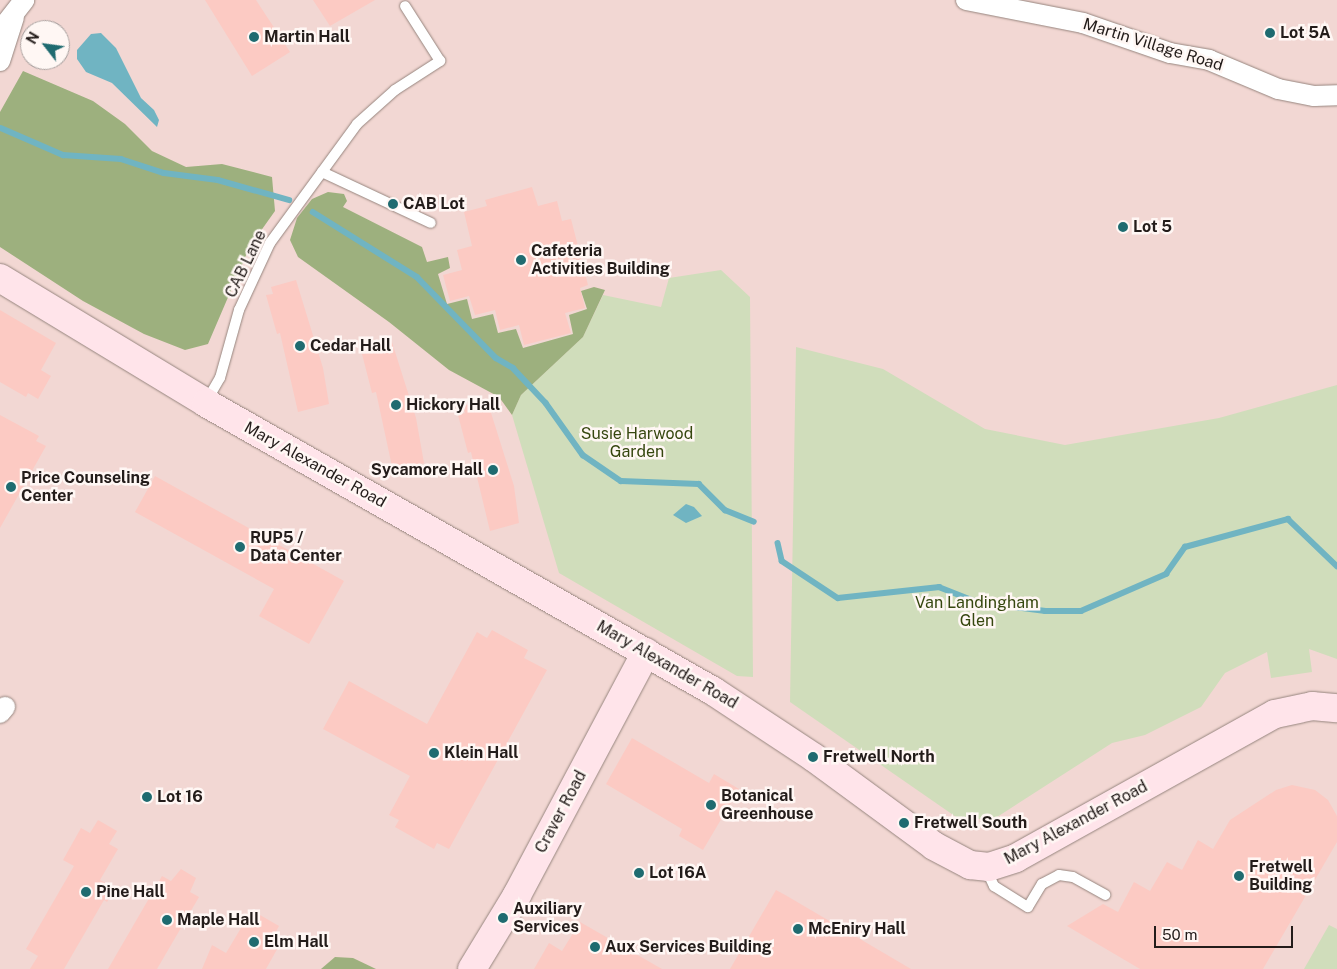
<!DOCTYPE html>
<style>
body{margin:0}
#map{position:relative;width:1337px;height:969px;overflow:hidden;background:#fae7e0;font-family:"Public Sans",sans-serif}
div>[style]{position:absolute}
.education>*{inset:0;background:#f2d7d3}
.green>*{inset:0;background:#d0ddbb}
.forest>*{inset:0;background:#9db07e}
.water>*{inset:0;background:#70b4c2}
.stream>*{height:5.5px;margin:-2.75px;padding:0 2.75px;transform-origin:2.75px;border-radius:2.75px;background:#70b4c2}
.building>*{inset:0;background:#fccac3}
.roads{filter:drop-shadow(0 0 1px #96857e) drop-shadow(0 0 1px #96857e)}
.lane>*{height:10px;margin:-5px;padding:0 5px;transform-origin:5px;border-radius:5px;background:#fff}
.street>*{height:20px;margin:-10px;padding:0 10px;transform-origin:10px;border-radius:10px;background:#fff}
.secondary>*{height:28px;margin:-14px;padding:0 14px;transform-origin:14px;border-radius:14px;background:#ffe4ea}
.dots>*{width:14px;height:14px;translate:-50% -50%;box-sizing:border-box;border:2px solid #fff7f4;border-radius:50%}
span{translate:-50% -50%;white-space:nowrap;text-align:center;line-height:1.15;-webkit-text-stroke:5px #fff7f4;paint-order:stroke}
.poi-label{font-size:16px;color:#231c1a;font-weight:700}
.left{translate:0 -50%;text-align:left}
.right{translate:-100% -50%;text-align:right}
.street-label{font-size:16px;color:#231c1a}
.park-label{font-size:16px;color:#36470f}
.north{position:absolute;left:20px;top:20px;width:50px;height:50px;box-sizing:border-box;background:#fff7f4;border:1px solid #a79f9d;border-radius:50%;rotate:300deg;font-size:14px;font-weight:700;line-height:20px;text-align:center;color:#231c1a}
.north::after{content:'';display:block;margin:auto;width:18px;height:22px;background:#1f6b70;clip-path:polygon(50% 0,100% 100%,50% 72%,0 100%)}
.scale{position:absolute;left:1154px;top:926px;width:139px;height:22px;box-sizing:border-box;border:2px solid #231c1a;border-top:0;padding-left:6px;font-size:15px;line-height:18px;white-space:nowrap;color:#231c1a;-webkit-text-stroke:4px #fff7f4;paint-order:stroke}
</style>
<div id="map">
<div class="education">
<i style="clip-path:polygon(evenodd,0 0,1337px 0,1337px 969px,0 969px,0 0,30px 30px,60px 30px,60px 60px,30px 60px,30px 30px)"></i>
</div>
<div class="green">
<i style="clip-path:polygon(721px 270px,750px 297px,753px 677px,737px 676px,559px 573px,512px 415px,521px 395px,583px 337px,603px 295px,661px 307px,669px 278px)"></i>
<i style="clip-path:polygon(796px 347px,883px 369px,985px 429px,1065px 445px,1219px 418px,1337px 385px,1337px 659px,1309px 649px,1312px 672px,1271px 678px,1267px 652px,1225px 673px,1201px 707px,1145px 735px,1112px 743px,994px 819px,959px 819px,790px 702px)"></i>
<i style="clip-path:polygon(1329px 925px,1337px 929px,1337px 969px,1304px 969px)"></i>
</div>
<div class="forest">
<i style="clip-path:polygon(23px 71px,93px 101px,125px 124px,152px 151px,186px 167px,222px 164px,272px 177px,275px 211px,250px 246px,208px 344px,185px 350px,144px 334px,83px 301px,0 247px,0 112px)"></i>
<i style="clip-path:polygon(328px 192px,344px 194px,347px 201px,343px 207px,422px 247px,427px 262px,448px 257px,450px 268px,438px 274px,447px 304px,467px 299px,472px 319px,493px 314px,498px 333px,516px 329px,523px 348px,573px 334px,569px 315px,587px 309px,581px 291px,594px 287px,605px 290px,583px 337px,521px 395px,512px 415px,499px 397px,449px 370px,389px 322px,298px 257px,290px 240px,297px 218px,312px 199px)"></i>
<i style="clip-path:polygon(335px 957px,353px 958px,376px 969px,321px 969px)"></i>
</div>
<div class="water">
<i style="clip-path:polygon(101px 33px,116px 48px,141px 98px,154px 110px,159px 120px,157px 127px,112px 83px,86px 72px,77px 59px,77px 50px,91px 34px)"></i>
<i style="clip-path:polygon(686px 504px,694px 507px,702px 516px,686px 523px,673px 515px)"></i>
</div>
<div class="stream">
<i style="left:1px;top:128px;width:68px;rotate:23.5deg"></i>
<i style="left:63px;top:155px;width:58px;rotate:3.9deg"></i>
<i style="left:121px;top:159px;width:45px;rotate:18deg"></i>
<i style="left:164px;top:173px;width:54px;rotate:7.4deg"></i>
<i style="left:218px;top:180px;width:74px;rotate:15.7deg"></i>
<i style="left:313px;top:212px;width:123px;rotate:32deg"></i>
<i style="left:417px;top:277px;width:113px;rotate:45.7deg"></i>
<i style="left:496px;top:358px;width:20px;rotate:30deg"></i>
<i style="left:513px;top:368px;width:48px;rotate:46.7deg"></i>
<i style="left:546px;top:403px;width:64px;rotate:54.6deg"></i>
<i style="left:583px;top:455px;width:46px;rotate:34.4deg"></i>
<i style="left:621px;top:481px;width:78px;rotate:2.2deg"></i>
<i style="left:699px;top:484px;width:37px;rotate:45deg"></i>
<i style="left:725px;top:510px;width:31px;rotate:22deg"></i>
<i style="left:778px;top:543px;width:18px;rotate:77deg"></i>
<i style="left:782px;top:561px;width:67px;rotate:33.5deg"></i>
<i style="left:838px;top:598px;width:102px;rotate:-6.2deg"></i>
<i style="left:939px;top:587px;width:41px;rotate:21.5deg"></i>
<i style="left:977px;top:602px;width:69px;rotate:7.5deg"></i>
<i style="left:1045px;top:611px;width:36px"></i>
<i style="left:1081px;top:611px;width:93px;rotate:-23.5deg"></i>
<i style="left:1166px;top:574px;width:33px;rotate:-55deg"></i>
<i style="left:1185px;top:547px;width:107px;rotate:-15.2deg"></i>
<i style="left:1288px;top:519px;width:68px;rotate:43.8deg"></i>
</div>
<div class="building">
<i style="clip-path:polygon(205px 0,256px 0,290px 52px,252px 76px)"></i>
<i style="clip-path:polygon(313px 0,375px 0,330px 26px)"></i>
<i style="clip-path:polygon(532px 187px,538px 206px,557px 201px,562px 221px,571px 219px,588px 285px,580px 288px,585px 308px,565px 313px,571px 333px,524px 345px,519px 325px,500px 330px,495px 310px,475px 315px,469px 296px,450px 301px,443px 275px,462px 270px,457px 250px,472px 246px,464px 212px,487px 206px,485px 200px)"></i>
<i style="clip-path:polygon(296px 280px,323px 368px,329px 404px,298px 412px,280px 333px,277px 334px,266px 295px,273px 294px,271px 287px)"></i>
<i style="clip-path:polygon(0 310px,56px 343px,41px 370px,51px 376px,38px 399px,28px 393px,26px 397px,0 382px)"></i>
<i style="clip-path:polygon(391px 339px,416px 418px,424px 463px,393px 471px,376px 392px,372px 393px,362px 354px,368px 353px,367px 346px)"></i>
<i style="clip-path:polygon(487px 400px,514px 486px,519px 523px,490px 531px,471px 452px,468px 453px,458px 415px,465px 413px,463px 406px)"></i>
<i style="clip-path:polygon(0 415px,39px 436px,36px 441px,46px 446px,0 528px)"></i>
<i style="clip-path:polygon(155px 476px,344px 581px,309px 644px,259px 616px,274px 589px,135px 512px)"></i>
<i style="clip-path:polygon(492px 630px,528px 650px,524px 658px,547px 670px,449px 849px,437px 843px,434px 849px,395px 827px,399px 820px,389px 815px,410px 776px,323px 729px,349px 681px,427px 724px,477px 632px,487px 638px)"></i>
<i style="clip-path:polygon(632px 738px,709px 783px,714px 774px,739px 789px,703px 850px,679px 836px,682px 829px,606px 784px)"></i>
<i style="clip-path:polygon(1292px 785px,1315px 790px,1328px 800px,1337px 816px,1337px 842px,1263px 969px,1140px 969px,1067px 926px,1103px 904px,1118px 912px,1134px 882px,1150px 891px,1167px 862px,1182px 870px,1198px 840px,1213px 849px,1230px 820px,1276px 790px)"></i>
<i style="clip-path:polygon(98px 820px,117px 831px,109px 844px,118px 849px,100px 880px,115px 888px,107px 902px,104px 900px,64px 969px,30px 969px,38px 956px,26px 949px,74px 866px,63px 860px,81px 828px,90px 833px)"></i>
<i style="clip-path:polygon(181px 869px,196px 878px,190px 892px,199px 897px,157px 969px,108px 969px,162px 876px,171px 881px)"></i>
<i style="clip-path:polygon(776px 890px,787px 896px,911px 969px,730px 969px)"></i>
<i style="clip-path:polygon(260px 915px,279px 926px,272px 939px,280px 944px,266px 969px,202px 969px,212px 945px,226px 953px,244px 923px,252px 928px)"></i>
<i style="clip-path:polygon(580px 922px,662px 969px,534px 969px,549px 943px,562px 951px)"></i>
</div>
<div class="roads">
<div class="lane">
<i style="left:322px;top:172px;width:120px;rotate:25.1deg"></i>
<i style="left:206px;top:402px;width:28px;rotate:-60deg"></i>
<i style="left:220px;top:378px;width:71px;rotate:-74.4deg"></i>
<i style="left:239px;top:310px;width:74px;rotate:-65.2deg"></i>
<i style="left:270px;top:243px;width:147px;rotate:-53.8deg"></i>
<i style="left:357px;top:124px;width:51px;rotate:-41.8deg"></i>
<i style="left:395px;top:90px;width:54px;rotate:-32.8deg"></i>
<i style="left:440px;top:61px;width:65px;rotate:-122.5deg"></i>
<i style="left:986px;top:869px;width:19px;rotate:65deg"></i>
<i style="left:994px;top:886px;width:40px;rotate:32deg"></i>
<i style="left:1028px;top:907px;width:27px;rotate:-59deg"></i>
<i style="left:1042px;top:884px;width:19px;rotate:-28deg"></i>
<i style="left:1059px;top:875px;width:14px;rotate:8deg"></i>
<i style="left:1073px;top:877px;width:37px;rotate:29deg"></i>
</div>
<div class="street">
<i style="left:966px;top:0;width:119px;rotate:11.1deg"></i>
<i style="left:1083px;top:23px;width:92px;rotate:19deg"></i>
<i style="left:1170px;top:53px;width:40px;rotate:10deg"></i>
<i style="left:1209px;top:60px;width:75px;rotate:22.8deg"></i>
<i style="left:1278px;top:89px;width:37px;rotate:11deg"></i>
<i style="left:1314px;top:96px;width:23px;rotate:-2deg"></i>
<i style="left:4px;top:26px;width:33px;rotate:-52deg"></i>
<i style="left:0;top:61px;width:46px;rotate:-72.3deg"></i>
<i style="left:0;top:713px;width:8px;rotate:-50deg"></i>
</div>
<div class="secondary">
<i style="left:0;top:278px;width:241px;rotate:31.2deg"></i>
<i style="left:206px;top:403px;width:583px;rotate:29.6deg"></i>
<i style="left:713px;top:691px;width:120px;rotate:33.4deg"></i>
<i style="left:813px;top:757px;width:150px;rotate:36.3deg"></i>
<i style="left:934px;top:846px;width:41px;rotate:27.8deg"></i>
<i style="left:970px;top:865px;width:19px;rotate:6deg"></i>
<i style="left:989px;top:867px;width:28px;rotate:-18deg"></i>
<i style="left:1016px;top:858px;width:296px;rotate:-29.1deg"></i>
<i style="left:1275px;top:714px;width:38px;rotate:-12deg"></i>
<i style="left:1312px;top:706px;width:25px;rotate:5deg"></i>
<i style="left:472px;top:969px;width:87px;rotate:-58.7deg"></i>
<i style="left:517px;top:895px;width:275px;rotate:-62deg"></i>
</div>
</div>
<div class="dots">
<i style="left:1270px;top:33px;background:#1f6b70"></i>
<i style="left:254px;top:37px;background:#1f6b70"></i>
<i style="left:393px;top:204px;background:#1f6b70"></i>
<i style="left:1123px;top:227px;background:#1f6b70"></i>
<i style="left:521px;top:260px;background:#1f6b70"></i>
<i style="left:300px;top:346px;background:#1f6b70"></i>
<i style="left:396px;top:405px;background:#1f6b70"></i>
<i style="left:493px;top:470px;background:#1f6b70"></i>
<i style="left:11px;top:487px;background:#1f6b70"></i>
<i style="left:240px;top:547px;background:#1f6b70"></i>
<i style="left:434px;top:753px;background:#1f6b70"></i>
<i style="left:813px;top:757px;background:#1f6b70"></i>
<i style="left:147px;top:797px;background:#1f6b70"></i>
<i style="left:711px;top:805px;background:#1f6b70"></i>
<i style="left:904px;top:823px;background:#1f6b70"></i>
<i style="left:639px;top:873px;background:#1f6b70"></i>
<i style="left:1239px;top:876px;background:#1f6b70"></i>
<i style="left:86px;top:892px;background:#1f6b70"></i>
<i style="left:503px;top:918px;background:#1f6b70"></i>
<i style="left:167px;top:920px;background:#1f6b70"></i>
<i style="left:798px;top:929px;background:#1f6b70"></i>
<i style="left:254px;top:942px;background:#1f6b70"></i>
<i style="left:595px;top:947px;background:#1f6b70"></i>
</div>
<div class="poi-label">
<span class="left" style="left:1280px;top:33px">Lot 5A</span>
<span class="left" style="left:264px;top:37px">Martin Hall</span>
<span class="left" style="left:403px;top:204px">CAB Lot</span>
<span class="left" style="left:1133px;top:227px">Lot 5</span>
<span class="left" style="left:531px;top:260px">Cafeteria<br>Activities Building</span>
<span class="left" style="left:310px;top:346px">Cedar Hall</span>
<span class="left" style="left:406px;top:405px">Hickory Hall</span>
<span class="right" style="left:483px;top:470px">Sycamore Hall</span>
<span class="left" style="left:21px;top:487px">Price Counseling<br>Center</span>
<span class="left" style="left:250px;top:547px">RUP5 /<br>Data Center</span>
<span class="left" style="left:444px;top:753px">Klein Hall</span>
<span class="left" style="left:823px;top:757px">Fretwell North</span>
<span class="left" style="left:721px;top:805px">Botanical<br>Greenhouse</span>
<span class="left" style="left:157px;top:797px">Lot 16</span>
<span class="left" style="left:914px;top:823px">Fretwell South</span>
<span class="left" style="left:1249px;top:876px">Fretwell<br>Building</span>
<span class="left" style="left:649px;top:873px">Lot 16A</span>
<span class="left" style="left:96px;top:892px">Pine Hall</span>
<span class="left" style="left:513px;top:918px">Auxiliary<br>Services</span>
<span class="left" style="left:177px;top:920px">Maple Hall</span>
<span class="left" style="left:808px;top:929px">McEniry Hall</span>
<span class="left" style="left:264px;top:942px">Elm Hall</span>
<span class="left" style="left:605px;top:947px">Aux Services Building</span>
</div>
<div class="street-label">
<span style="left:1153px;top:45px;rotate:17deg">Martin Village Road</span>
<span style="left:246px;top:264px;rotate:-64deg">CAB Lane</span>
<span style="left:315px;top:465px;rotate:29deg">Mary Alexander Road</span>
<span style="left:667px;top:665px;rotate:30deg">Mary Alexander Road</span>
<span style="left:561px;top:812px;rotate:-62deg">Craver Road</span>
<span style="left:1076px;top:823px;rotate:-28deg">Mary Alexander Road</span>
</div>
<div class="park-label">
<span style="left:637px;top:443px">Susie Harwood<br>Garden</span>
<span style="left:977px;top:612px">Van Landingham<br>Glen</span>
</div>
<div class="north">N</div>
<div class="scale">50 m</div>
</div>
